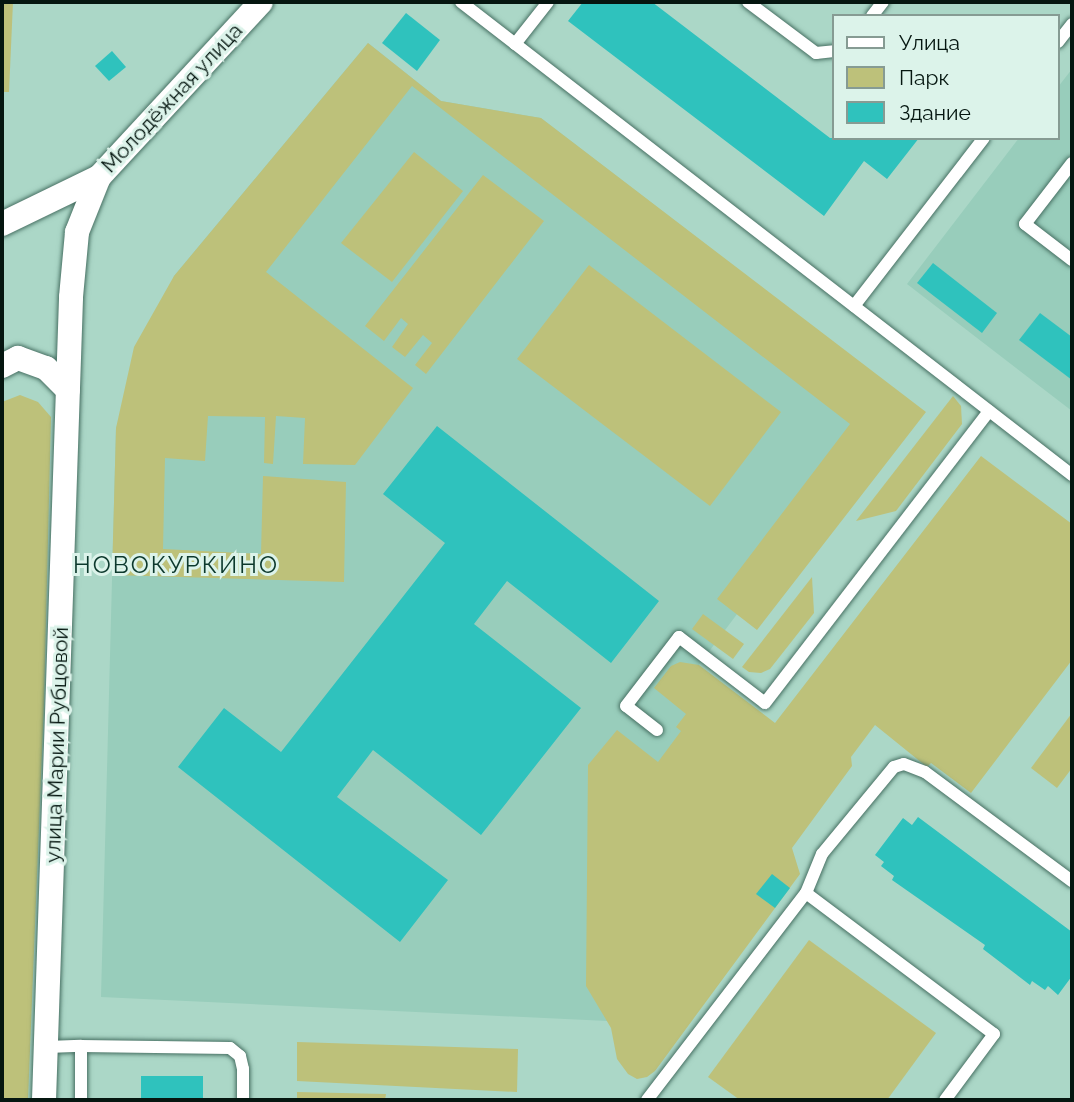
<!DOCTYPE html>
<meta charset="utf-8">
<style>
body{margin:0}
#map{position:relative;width:1074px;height:1102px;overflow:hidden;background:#abd7c7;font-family:Raleway,sans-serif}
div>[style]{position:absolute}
.built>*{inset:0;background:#98cdbb}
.green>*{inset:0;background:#bdc17a}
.building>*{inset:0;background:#2fc2bd}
.roads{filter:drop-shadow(0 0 2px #477063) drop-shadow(0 0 2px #477063)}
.lane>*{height:12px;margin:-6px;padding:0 6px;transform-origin:6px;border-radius:6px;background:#fff}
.street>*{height:24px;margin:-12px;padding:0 12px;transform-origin:12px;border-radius:12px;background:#fff}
span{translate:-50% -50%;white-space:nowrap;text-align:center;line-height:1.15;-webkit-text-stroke:6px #dcf3ea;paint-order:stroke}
.street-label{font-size:21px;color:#051610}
.quarter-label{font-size:24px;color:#0c382c;letter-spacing:2px}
.frame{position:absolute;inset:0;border:4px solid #051610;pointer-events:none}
.legend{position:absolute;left:832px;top:14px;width:228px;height:126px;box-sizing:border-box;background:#dcf3ea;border:2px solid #869b93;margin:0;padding:9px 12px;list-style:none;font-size:21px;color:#051610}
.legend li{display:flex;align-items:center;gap:14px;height:35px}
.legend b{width:35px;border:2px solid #869b93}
</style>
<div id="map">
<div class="built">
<i style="clip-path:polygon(368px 43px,441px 101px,541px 118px,902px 395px,686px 682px,699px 692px,670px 1024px,101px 997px,116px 428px,174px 276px)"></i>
<i style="clip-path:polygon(1072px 69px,1072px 411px,907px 284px,1019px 138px,1058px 138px,1058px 87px)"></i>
</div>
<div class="green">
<i style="clip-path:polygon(2px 2px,13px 2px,9px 92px,2px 92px)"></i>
<i style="clip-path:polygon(368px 43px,441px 101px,541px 118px,926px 412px,757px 630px,717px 599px,850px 424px,412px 86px,266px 272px,413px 388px,355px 465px,303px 464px,305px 418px,276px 416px,273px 464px,264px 463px,265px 417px,208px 416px,205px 461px,165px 458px,163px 549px,261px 554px,263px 476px,346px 482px,344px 582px,112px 575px,116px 428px,134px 347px,174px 276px)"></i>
<i style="clip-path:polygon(414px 152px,463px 191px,392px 282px,341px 243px)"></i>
<i style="clip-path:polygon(483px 175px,544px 221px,426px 374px,415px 365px,432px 343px,423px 335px,405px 357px,392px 347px,408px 324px,401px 318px,384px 341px,365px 326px)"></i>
<i style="clip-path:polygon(589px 265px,781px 412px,710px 506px,517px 359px)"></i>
<i style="clip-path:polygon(20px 395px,38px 402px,51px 417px,44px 703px,28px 1100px,2px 1100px,2px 402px)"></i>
<i style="clip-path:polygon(953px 396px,961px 406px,962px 424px,896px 511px,856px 521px)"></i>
<i style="clip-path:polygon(981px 456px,1072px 524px,1072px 660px,971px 793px,931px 763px,927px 767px,875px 725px,851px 757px,852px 766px,792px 848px,800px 874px,655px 1071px,647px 1077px,637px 1079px,628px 1074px,617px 1059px,611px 1028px,586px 986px,588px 765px,617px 730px,658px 762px,681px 731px,676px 727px,686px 714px,654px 688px,671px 666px,680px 662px,699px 665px,775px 723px)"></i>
<i style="clip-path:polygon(812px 577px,814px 613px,770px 669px,761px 673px,749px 672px,742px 667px)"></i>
<i style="clip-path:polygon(703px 614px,744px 644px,733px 659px,692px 629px)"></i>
<i style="clip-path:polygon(1072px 713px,1072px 768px,1057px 788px,1031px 768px)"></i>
<i style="clip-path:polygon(809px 940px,936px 1033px,887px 1100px,740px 1100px,708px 1077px)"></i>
<i style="clip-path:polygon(297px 1042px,518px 1049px,517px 1092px,297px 1081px)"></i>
<i style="clip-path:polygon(297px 1092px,386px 1094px,385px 1100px,297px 1100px)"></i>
</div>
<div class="building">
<i style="clip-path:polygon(583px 2px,652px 2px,830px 138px,919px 138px,887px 179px,864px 161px,824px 216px,568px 21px)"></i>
<i style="clip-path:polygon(406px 13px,440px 40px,417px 71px,382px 43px)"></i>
<i style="clip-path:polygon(112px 51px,126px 67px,109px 81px,95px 66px)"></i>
<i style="clip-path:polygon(933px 263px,997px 313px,982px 333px,917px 283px)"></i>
<i style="clip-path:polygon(1040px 313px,1072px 337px,1072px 380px,1019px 340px)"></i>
<i style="clip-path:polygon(437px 426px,659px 601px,611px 663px,507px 581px,474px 624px,581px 708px,481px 835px,373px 750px,337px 797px,448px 880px,400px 942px,178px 767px,224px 708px,281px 752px,445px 543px,383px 494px)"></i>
<i style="clip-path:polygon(918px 817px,1072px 932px,1072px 976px,1058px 995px,1048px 986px,1045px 990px,1032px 981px,1030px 985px,983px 949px,985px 945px,892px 880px,894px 876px,881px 866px,884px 862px,875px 855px,903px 818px,912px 825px)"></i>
<i style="clip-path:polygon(772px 874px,790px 888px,775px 908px,756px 894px)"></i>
<i style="clip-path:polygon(141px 1076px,203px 1076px,203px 1100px,141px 1100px)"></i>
</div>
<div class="roads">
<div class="lane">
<i style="left:461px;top:2px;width:773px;rotate:37.74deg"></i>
<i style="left:748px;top:2px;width:85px;rotate:36.9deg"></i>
<i style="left:816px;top:53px;width:18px;rotate:-6deg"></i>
<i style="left:872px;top:16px;width:18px;rotate:-52deg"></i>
<i style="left:1058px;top:42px;width:23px;rotate:-52deg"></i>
<i style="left:515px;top:44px;width:53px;rotate:-51.8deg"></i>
<i style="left:1072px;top:163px;width:77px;rotate:127.6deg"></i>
<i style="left:1025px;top:224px;width:59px;rotate:37.5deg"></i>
<i style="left:854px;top:306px;width:212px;rotate:-52.3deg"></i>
<i style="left:657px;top:730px;width:39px;rotate:-142deg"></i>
<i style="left:626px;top:706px;width:87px;rotate:-52.5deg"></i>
<i style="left:679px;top:637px;width:108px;rotate:37.5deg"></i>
<i style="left:765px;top:703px;width:368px;rotate:-52.5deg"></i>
<i style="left:806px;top:893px;width:235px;rotate:36.9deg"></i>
<i style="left:994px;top:1034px;width:82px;rotate:126.6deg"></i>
<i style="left:47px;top:1047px;width:34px;rotate:-2deg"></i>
<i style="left:81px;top:1100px;width:54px;rotate:-90deg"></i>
<i style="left:81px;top:1046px;width:149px;rotate:0.8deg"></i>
<i style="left:230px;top:1048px;width:13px;rotate:39deg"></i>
<i style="left:240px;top:1056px;width:13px;rotate:77deg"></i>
<i style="left:243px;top:1069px;width:31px;rotate:90deg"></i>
<i style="left:647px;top:1100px;width:261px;rotate:-52.5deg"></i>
<i style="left:806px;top:893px;width:42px;rotate:-67.7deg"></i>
<i style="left:822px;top:854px;width:113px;rotate:-50.4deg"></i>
<i style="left:894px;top:767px;width:10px;rotate:-17deg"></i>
<i style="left:904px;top:764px;width:22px;rotate:21deg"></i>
<i style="left:925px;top:772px;width:183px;rotate:36.6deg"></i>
</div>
<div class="street">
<i style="left:2px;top:224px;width:108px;rotate:-25.9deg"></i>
<i style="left:99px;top:177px;width:238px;rotate:-47.2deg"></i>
<i style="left:2px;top:366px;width:18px;rotate:-27deg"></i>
<i style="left:18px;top:358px;width:30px;rotate:20deg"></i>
<i style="left:46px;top:368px;width:31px;rotate:45deg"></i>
<i style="left:44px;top:1100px;width:803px;rotate:-88.07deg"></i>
<i style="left:71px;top:297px;width:65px;rotate:-84.7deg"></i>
<i style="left:77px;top:232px;width:59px;rotate:-68.2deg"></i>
</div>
</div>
<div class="street-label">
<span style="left:172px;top:98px;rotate:-47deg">Молодёжная улица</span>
<span style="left:57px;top:745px;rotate:-88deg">улица Марии Рубцовой</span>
</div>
<div class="quarter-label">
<span style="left:176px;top:565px">НОВОКУРКИНО</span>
</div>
<div class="frame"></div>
<ul class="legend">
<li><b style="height:9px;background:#fff"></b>Улица</li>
<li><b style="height:19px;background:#bdc17a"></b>Парк</li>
<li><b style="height:19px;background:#2fc2bd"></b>Здание</li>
</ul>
</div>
